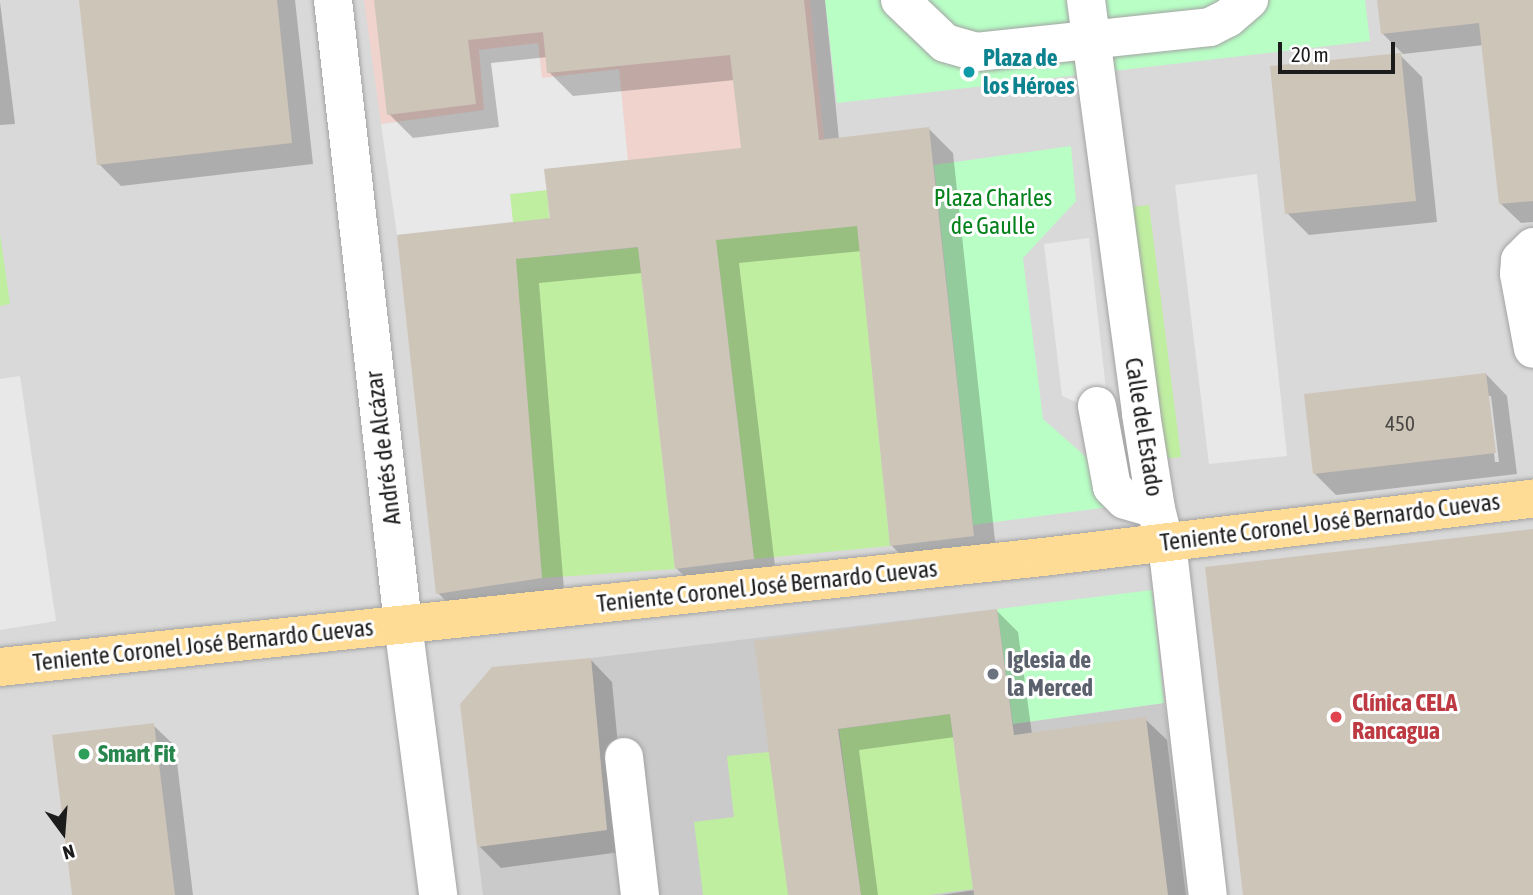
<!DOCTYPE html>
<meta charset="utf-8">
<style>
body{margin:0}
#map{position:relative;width:1533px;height:895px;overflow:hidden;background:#eeebe0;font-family:"Asap Condensed",sans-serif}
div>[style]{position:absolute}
.residential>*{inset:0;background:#dad9d9}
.commercial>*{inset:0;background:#f1d3ce}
.religious>*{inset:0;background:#cacaca}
.grass>*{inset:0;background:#bfeea1}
.park>*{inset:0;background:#b8fec5}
.parking>*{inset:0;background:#e8e8e8}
.shadow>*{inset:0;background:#0003}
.building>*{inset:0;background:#cec5b9}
.roads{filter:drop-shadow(0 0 2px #a3a3a3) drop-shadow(0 0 2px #a3a3a3)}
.minor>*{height:38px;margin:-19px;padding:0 19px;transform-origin:19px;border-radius:19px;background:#fff}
.major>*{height:38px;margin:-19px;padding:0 19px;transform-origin:19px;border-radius:19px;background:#ffdc95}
.dots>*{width:19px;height:19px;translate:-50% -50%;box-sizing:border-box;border:4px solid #fff;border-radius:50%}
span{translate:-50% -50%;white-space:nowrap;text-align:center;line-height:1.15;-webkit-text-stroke:6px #fff;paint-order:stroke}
.number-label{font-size:21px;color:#484643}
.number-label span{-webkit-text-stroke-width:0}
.culture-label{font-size:24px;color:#0d838f;font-weight:700}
.left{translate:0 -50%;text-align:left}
.park-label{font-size:24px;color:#03811a}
.street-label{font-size:24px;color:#1c1c1c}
.worship-label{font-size:24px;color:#5b616d;font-weight:700}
.health-label{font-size:24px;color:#be3a42;font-weight:700}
.leisure-label{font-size:24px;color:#27864d;font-weight:700}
.north{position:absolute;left:28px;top:797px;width:70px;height:70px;-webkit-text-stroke:5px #fff;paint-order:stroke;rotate:164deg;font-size:19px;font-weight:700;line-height:28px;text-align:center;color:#1c1c1c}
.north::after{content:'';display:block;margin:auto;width:24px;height:32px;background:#1c1c1c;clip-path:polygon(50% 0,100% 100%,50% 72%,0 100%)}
.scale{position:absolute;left:1278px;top:42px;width:117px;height:32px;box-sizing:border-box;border:4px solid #1c1c1c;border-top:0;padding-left:9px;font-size:21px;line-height:24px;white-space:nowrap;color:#1c1c1c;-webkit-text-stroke:5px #fff;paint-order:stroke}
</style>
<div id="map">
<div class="residential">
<i style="clip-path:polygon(0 0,1533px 0,1533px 895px,0 895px)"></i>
</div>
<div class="commercial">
<i style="clip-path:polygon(364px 0,810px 0,824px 139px,628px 161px,542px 78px,537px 43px,484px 110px,381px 124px)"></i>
</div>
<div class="religious">
<i style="clip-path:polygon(997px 609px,1013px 724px,1164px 703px,1191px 895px,483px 895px,477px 847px,607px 830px,591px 658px)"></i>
</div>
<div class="grass">
<i style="clip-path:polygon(547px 190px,552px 256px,939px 217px,941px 240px,860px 249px,890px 546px,754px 559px,720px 273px,642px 282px,675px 569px,542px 578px,510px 194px)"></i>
<i style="clip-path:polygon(1149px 205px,1181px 457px,1164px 459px,1133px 207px)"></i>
<i style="clip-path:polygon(0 234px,10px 304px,0 306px)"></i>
<i style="clip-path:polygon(950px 714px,973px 889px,928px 895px,861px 895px,839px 729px)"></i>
<i style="clip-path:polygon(769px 752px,789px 895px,703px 895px,694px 822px,734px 817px,727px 756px)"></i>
</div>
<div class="park">
<i style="clip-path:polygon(825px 0,1365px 0,1370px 41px,837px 103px)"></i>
<i style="clip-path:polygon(1071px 146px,1076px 201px,1023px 258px,1043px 419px,1103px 472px,1109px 507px,973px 525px,934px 165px)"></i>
<i style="clip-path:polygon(1152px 590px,1164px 703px,1013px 724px,997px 609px)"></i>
</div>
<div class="parking">
<i style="clip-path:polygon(538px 43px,542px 78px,619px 69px,628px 161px,544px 169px,547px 190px,510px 194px,513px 222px,397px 235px,381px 124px,484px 110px,479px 50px)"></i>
<i style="clip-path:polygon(1257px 174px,1287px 456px,1209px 464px,1175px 185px)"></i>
<i style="clip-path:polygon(1089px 238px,1109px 416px,1062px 396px,1044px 244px)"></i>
<i style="clip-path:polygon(20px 376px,56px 621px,0 630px,0 379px)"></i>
</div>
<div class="shadow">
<i style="clip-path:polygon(81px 0,295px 0,313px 164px,121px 186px,99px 164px)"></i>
<i style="clip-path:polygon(375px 0,825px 0,839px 139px,929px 129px,953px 153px,997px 559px,915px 569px,891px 545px,862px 251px,739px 263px,777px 583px,700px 592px,676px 568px,642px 273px,539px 283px,565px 602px,462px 617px,438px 593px,399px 236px,552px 220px,743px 150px,735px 80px,573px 96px,549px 72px,548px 57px,491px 63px,499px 127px,413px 138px,389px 114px)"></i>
<i style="clip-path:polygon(1379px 0,1533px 0,1533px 222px,1521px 223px,1500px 203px,1484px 45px,1403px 54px,1383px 34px)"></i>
<i style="clip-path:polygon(0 2px,15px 124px,0 125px)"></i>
<i style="clip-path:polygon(1400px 55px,1422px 77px,1437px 222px,1309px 235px,1287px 213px)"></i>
<i style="clip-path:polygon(evenodd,1486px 374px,1507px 396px,1517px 474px,1336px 495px,1315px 474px,1486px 374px,1487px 396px,1491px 396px,1499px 462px,1495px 462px,1487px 396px)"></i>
<i style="clip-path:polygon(996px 610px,1018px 632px,1032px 734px,1145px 719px,1167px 740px,1186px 895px,941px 895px,975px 890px,955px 737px,859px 750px,878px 895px,791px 895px,756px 642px)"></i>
<i style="clip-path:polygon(591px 660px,612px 682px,628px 851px,501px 868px,479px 846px)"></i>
<i style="clip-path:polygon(153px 725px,175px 746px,193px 895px,74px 895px)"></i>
</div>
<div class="building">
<i style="clip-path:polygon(79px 0,277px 0,292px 143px,97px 165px)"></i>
<i style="clip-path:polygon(374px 0,804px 0,819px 140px,929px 127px,974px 536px,890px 546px,857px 226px,716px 240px,754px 559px,675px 569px,638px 247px,516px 259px,542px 578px,436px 594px,397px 235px,550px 218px,544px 169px,741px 148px,730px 55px,547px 73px,543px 32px,468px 40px,476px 104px,387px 115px)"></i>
<i style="clip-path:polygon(1377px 0,1533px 0,1533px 201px,1499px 204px,1479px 23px,1381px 34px)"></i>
<i style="clip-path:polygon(1401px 53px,1416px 201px,1285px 214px,1270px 66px)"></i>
<i style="clip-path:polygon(1486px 373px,1496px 453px,1313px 474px,1304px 394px)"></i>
<i style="clip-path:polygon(1533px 529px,1533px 895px,1243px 895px,1205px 567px)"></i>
<i style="clip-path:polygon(997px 609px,1014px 735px,1146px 717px,1168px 895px,974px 895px,950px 714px,838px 729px,861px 895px,788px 895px,754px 641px)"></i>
<i style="clip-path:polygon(591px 658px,607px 830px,477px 847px,460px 704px,492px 667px)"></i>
<i style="clip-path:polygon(154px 723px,175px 895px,72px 895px,52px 735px)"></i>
</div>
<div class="roads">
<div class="minor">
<i style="left:333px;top:0;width:628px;rotate:83.6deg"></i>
<i style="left:403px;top:624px;width:273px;rotate:82.6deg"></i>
<i style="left:900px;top:0;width:62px;rotate:43.7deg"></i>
<i style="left:945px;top:43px;width:32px;rotate:16deg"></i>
<i style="left:976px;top:52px;width:235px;rotate:-6.1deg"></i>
<i style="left:1210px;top:27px;width:20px;rotate:-27deg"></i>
<i style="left:1228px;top:18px;width:28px;rotate:-41deg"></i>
<i style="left:1086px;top:0;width:418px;rotate:82.4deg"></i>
<i style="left:1141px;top:414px;width:96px;rotate:81deg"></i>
<i style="left:1156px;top:509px;width:53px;rotate:75.7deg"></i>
<i style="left:1169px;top:560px;width:337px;rotate:83.4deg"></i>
<i style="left:1533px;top:247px;width:18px;rotate:135deg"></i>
<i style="left:1520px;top:260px;width:14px;rotate:94deg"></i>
<i style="left:1519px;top:274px;width:76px;rotate:79.4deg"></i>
<i style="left:1097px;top:406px;width:82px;rotate:79.5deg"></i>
<i style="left:1112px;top:487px;width:18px;rotate:45deg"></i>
<i style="left:1125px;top:500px;width:32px;rotate:16deg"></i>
<i style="left:624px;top:757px;width:139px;rotate:83.4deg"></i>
</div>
<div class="major">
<i style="left:0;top:667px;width:1049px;rotate:-6.02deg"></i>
<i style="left:1043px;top:557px;width:493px;rotate:-6.8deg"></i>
</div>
</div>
<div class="dots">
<i style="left:969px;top:72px;background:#0f9aa8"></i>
<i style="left:993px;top:674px;background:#6b7280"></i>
<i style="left:1336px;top:717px;background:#e0444e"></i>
<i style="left:84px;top:754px;background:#2e9e5b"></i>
</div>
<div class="number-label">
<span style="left:1400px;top:423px">450</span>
</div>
<div class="culture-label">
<span class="left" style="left:983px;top:72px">Plaza de<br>los Héroes</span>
</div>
<div class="park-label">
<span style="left:993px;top:212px">Plaza Charles<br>de Gaulle</span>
</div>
<div class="street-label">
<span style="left:1144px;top:427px;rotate:81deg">Calle del Estado</span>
<span style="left:383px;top:448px;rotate:-97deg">Andrés de Alcázar</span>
<span style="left:1330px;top:522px;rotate:-7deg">Teniente Coronel José Bernardo Cuevas</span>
<span style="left:767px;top:586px;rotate:-6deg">Teniente Coronel José Bernardo Cuevas</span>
<span style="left:203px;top:645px;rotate:-6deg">Teniente Coronel José Bernardo Cuevas</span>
</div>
<div class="worship-label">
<span class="left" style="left:1007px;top:674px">Iglesia de<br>la Merced</span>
</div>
<div class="health-label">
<span class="left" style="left:1352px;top:717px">Clínica CELA<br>Rancagua</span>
</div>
<div class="leisure-label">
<span class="left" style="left:98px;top:754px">Smart Fit</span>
</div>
<div class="north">N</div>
<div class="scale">20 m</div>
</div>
